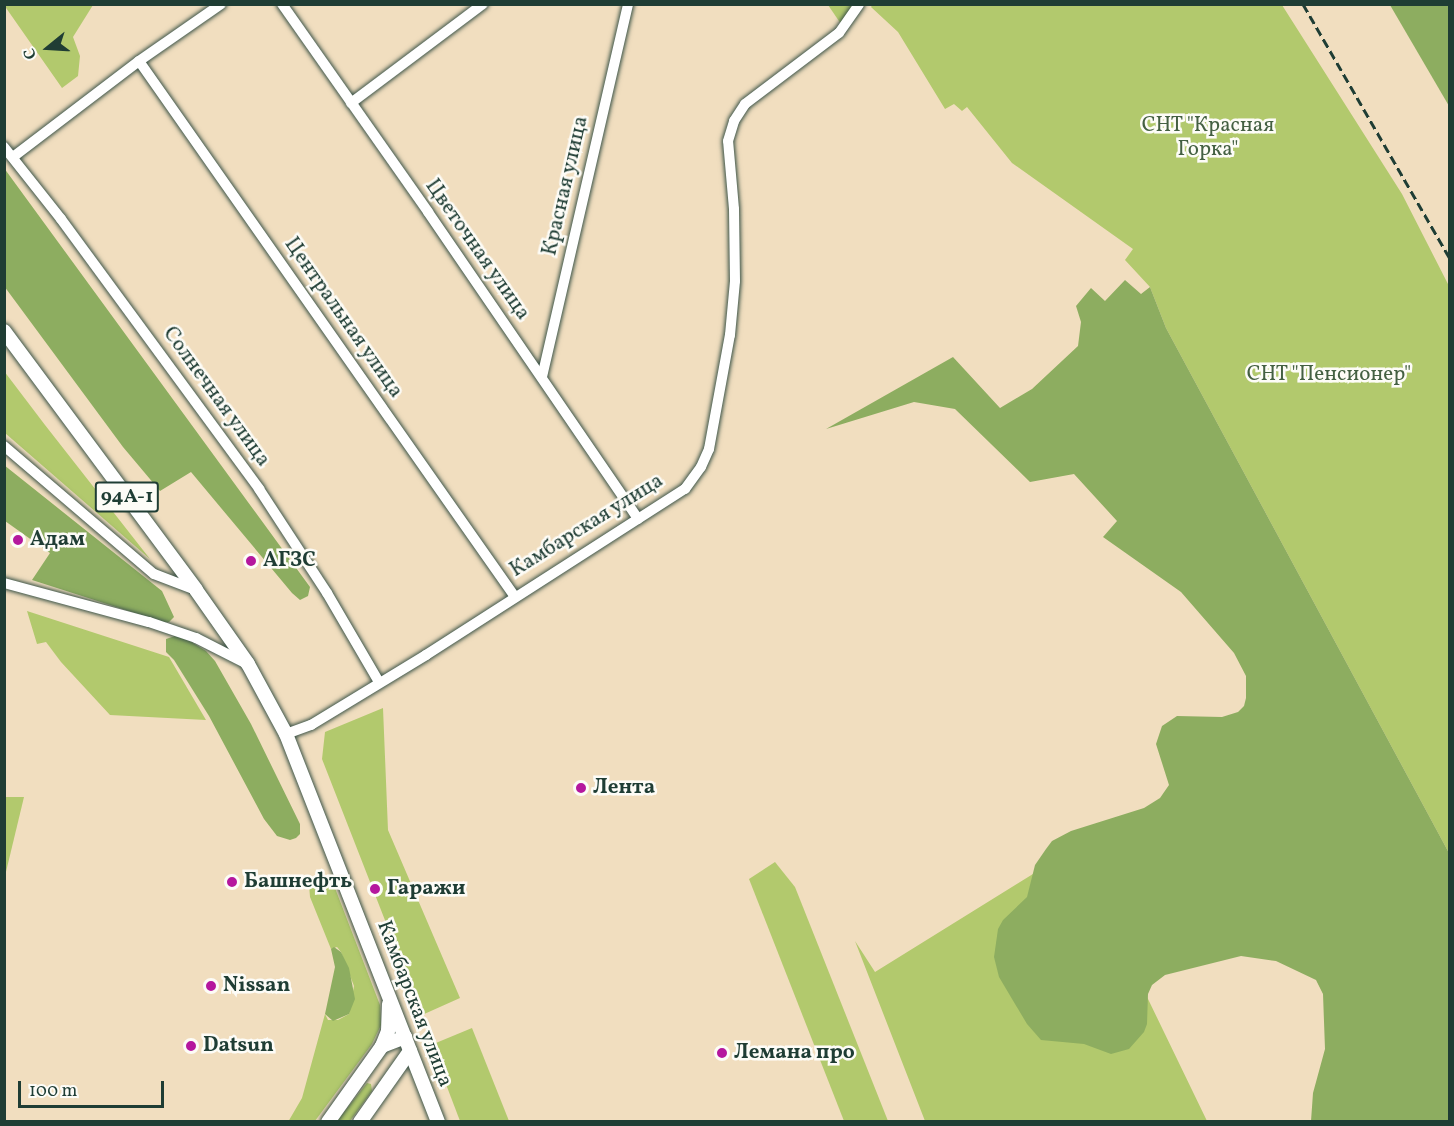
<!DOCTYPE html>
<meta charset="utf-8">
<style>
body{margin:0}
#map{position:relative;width:1454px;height:1126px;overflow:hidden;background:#f1debf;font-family:Vollkorn,serif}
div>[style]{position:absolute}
.green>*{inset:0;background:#b2c96d}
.forest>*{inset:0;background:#8dad60}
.roads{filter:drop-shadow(0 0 2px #3e5549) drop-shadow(0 0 2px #3e5549)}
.minor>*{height:10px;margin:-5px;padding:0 5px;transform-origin:5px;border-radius:5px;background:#fff}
.major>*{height:14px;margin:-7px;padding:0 7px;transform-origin:7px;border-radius:7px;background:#fff}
.rail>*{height:3px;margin-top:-1.5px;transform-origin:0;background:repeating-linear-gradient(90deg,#1f3d34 0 9px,transparent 0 13.5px)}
.dots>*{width:16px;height:16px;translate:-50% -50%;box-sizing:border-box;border:3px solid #fdfcf7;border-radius:50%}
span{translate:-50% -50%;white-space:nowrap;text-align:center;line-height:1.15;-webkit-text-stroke:5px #fdfcf7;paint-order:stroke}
.shield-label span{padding:2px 4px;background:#fdfcf7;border:2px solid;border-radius:4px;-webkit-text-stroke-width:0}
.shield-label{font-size:20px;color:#1f3d34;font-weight:700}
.park-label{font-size:21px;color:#446042}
.street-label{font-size:21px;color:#1f3d34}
.poi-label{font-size:21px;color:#1f3d34;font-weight:700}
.left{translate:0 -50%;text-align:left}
.frame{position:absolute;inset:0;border:6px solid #1f3d34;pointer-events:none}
.north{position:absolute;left:18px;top:18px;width:60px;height:60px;-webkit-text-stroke:4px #fdfcf7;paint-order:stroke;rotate:252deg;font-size:16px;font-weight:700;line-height:24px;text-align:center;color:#1f3d34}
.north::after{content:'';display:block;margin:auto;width:21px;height:27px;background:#1f3d34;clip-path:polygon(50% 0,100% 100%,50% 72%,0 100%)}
.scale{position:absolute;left:18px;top:1081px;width:146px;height:27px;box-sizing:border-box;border:3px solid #1f3d34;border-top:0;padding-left:8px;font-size:18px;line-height:21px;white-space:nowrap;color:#1f3d34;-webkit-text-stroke:4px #fdfcf7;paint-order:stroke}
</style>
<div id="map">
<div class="green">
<i style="clip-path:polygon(873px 4px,1282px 5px,1402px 194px,1449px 286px,1449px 853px,1166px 328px,1150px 287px,1125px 260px,1133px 249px,1012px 163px,967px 107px,962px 111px,954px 104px,945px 109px,898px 32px,871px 7px)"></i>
<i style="clip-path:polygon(4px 5px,93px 5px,73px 37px,80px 56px,78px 76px,62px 88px)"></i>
<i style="clip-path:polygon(828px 5px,855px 5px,841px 24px)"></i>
<i style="clip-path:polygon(4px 371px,45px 425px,150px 559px,5px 433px)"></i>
<i style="clip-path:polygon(27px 611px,169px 657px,206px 720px,110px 715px,61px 662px,46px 642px,37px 644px)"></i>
<i style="clip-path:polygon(383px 708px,388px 830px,460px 998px,422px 1015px,322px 759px,325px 732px)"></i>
<i style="clip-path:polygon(5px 797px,24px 797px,5px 876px,4px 797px)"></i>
<i style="clip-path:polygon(1075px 848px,1207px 1121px,925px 1121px,855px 941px,875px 972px)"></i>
<i style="clip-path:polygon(775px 862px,795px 887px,888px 1121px,844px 1121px,749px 879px)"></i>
<i style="clip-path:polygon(323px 877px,326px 878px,335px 888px,380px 1005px,381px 1025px,372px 1044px,315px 1121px,288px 1122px,302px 1098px,325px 1014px,328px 1020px,338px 1020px,349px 1014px,354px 986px,341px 952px,337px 947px,331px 949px,310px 897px,309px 885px,313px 880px)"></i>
<i style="clip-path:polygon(472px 1028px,509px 1121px,460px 1121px,431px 1045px)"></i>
<i style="clip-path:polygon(367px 1083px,371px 1084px,372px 1091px,350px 1121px,337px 1121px)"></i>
</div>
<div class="forest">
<i style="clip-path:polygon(1390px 5px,1449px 5px,1449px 106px)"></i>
<i style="clip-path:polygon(4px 168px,310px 587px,308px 596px,300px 600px,292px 593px,191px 472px,160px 491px,123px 447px,7px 290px,4px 286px)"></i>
<i style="clip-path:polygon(1125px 280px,1141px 294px,1150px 287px,1166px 328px,1449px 853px,1449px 1121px,1311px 1121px,1313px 1093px,1325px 1049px,1323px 994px,1316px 980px,1276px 961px,1241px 956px,1165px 975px,1152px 985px,1148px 994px,1147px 1024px,1144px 1032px,1129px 1049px,1111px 1054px,1084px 1044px,1041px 1040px,1027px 1024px,999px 977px,994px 957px,998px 929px,1003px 920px,1027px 897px,1035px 865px,1046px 849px,1052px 841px,1071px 831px,1144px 808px,1160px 798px,1169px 785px,1156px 744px,1162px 726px,1177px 716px,1222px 717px,1238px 712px,1244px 706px,1246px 698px,1246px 676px,1234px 653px,1181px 592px,1103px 537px,1117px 521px,1074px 474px,1030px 482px,955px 409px,914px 402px,826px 429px,953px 357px,1000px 408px,1032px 389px,1078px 346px,1081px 322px,1076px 306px,1091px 288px,1105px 301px)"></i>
<i style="clip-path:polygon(4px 465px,162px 591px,174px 617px,169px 622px,163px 622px,32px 580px,50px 553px,5px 521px)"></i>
<i style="clip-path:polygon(175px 636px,185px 638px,206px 651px,215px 661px,251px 724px,300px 824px,300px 834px,296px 838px,290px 840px,277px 836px,264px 819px,209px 716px,174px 660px,166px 652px,166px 639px)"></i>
<i style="clip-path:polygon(334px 947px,341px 952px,349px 968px,355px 999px,349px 1014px,333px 1021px,325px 1014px,335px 967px,331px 949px)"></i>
</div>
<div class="roads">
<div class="minor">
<i style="left:282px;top:4px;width:254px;rotate:54.9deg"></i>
<i style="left:428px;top:212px;width:372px;rotate:55.6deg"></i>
<i style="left:139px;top:61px;width:655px;rotate:54.95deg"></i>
<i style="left:351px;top:103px;width:165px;rotate:-36.9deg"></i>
<i style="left:4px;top:147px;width:92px;rotate:51.6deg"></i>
<i style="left:61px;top:219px;width:335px;rotate:53.7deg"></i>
<i style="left:259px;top:489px;width:124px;rotate:56.8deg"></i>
<i style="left:327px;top:593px;width:103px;rotate:59.7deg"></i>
<i style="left:13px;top:157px;width:158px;rotate:-37.3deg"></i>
<i style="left:139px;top:61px;width:100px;rotate:-34.8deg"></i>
<i style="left:542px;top:377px;width:383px;rotate:-77deg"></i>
<i style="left:4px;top:446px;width:197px;rotate:40.5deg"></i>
<i style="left:154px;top:574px;width:45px;rotate:20.9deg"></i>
<i style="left:4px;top:583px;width:150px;rotate:15.1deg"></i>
<i style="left:149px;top:622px;width:50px;rotate:18.8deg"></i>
<i style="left:196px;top:638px;width:57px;rotate:27deg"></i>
<i style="left:286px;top:734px;width:27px;rotate:-20deg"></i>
<i style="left:311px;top:725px;width:135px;rotate:-31.3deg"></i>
<i style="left:426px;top:655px;width:308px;rotate:-32.7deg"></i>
<i style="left:685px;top:489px;width:27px;rotate:-54deg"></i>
<i style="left:701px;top:467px;width:20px;rotate:-66deg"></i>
<i style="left:709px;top:449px;width:116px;rotate:-79.6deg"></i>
<i style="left:730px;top:335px;width:54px;rotate:-84.7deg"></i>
<i style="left:735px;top:281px;width:72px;rotate:-90.8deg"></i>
<i style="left:734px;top:209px;width:68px;rotate:-95deg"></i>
<i style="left:728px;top:141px;width:21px;rotate:-73deg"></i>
<i style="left:734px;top:121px;width:20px;rotate:-57deg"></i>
<i style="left:745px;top:104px;width:118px;rotate:-37.1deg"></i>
<i style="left:839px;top:33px;width:35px;rotate:-55deg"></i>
</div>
<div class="major">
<i style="left:4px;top:331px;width:322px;rotate:53.4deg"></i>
<i style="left:196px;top:590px;width:90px;rotate:54.9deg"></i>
<i style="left:248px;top:664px;width:80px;rotate:61.5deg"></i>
<i style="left:286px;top:734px;width:417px;rotate:68.6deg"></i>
<i style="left:382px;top:1046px;width:16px;rotate:-68deg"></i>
<i style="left:388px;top:1031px;width:27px;rotate:-88deg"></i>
<i style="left:328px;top:1122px;width:93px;rotate:-54.6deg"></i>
<i style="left:382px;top:1046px;width:25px;rotate:-21deg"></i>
<i style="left:360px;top:1122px;width:87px;rotate:-54.8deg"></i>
</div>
</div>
<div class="rail">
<i style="left:1303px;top:4px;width:294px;rotate:60deg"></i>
</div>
<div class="dots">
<i style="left:18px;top:540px;background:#b5179e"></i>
<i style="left:251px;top:561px;background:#b5179e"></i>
<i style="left:581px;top:788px;background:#b5179e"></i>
<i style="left:232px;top:882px;background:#b5179e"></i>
<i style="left:375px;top:889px;background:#b5179e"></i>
<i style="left:211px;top:986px;background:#b5179e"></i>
<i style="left:191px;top:1046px;background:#b5179e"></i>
<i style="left:722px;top:1053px;background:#b5179e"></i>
</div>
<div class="shield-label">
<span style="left:127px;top:497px">94А-1</span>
</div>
<div class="park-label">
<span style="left:1208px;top:138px">СНТ "Красная<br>Горка"</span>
<span style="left:1329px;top:375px">СНТ "Пенсионер"</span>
</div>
<div class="street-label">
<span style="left:566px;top:186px;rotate:-77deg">Красная улица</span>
<span style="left:477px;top:250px;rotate:55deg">Цветочная улица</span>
<span style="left:343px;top:318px;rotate:55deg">Центральная улица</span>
<span style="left:216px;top:397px;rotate:54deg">Солнечная улица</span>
<span style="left:587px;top:526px;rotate:-32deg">Камбарская улица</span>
<span style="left:414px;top:1004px;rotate:69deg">Камбарская улица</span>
</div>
<div class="poi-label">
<span class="left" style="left:30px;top:540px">Адам</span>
<span class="left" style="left:263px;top:561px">АГЗС</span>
<span class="left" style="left:593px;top:788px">Лента</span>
<span class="left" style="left:244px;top:882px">Башнефть</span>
<span class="left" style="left:387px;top:889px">Гаражи</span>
<span class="left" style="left:223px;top:986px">Nissan</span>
<span class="left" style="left:203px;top:1046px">Datsun</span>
<span class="left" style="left:734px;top:1053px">Лемана про</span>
</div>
<div class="frame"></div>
<div class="north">С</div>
<div class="scale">100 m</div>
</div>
